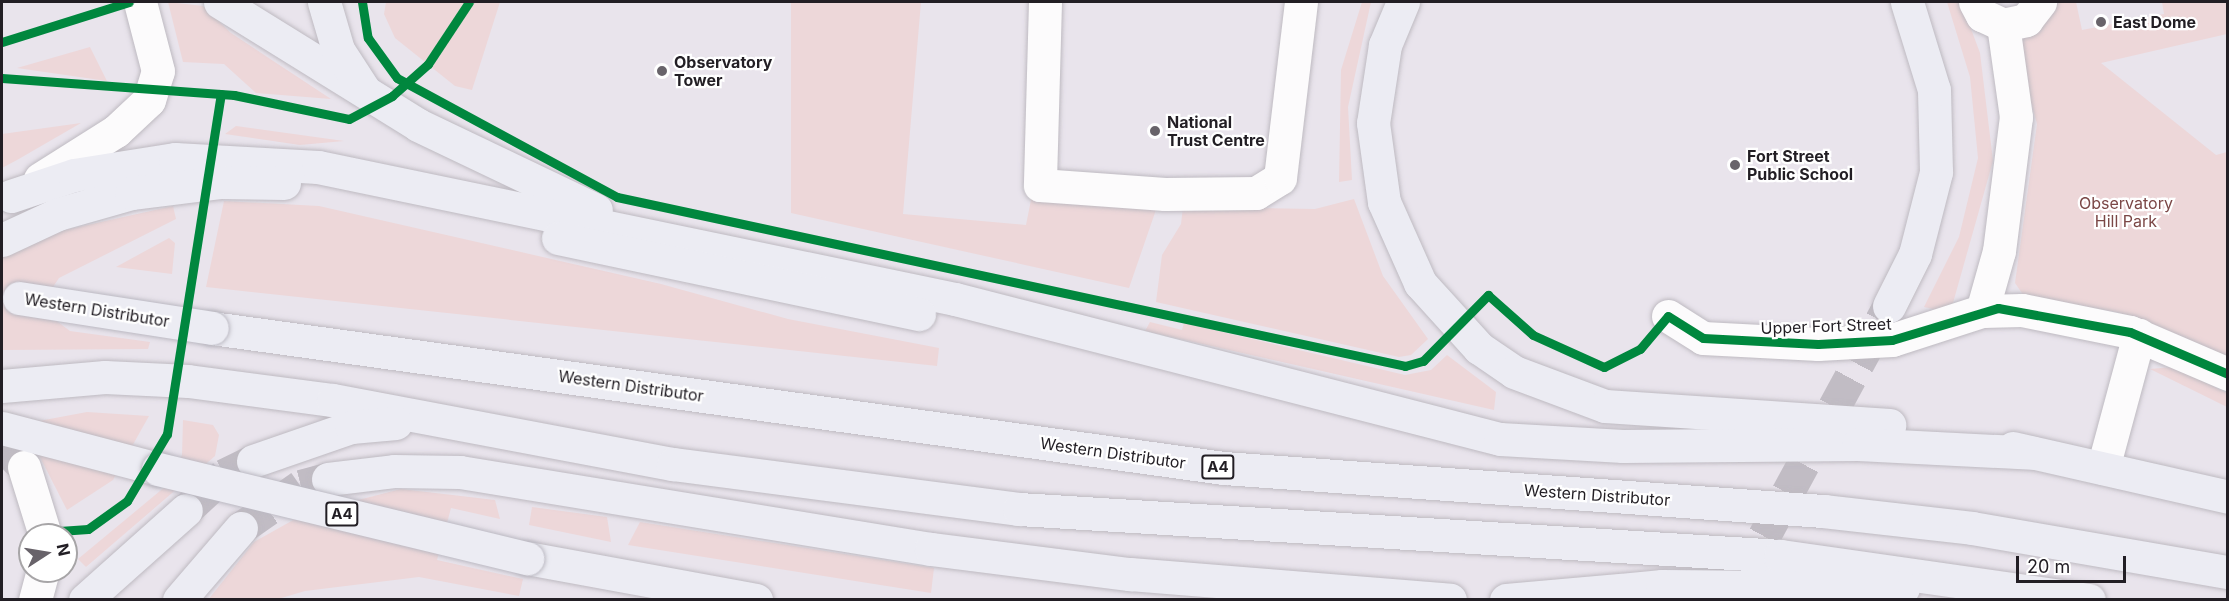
<!DOCTYPE html>
<style>
body{margin:0}
#map{position:relative;width:2229px;height:601px;overflow:hidden;background:#e9e4ec;font-family:Inter,sans-serif}
div>[style]{position:absolute}
.green>*{inset:0;background:#edd7d9}
.minor-tunnel>*{height:33px;margin-top:-16.5px;transform-origin:0;background:repeating-linear-gradient(90deg,#c1bcc4 0 33px,transparent 0 49px)}
.highway-tunnel>*{height:33px;margin-top:-16.5px;transform-origin:0;background:repeating-linear-gradient(90deg,#c1bcc4 0 33px,transparent 0 49px)}
.roads{filter:drop-shadow(0 0 2px #bebac1) drop-shadow(0 0 2px #bebac1)}
.minor>*{height:33px;margin:-16.5px;padding:0 16.5px;transform-origin:16.5px;border-radius:16.5px;background:#fcfbfc}
.highway>*{height:33px;margin:-16.5px;padding:0 16.5px;transform-origin:16.5px;border-radius:16.5px;background:#ececf3}
.bridges{filter:drop-shadow(0 0 2px #bbb9c2) drop-shadow(0 0 2px #bbb9c2)}
.highway-bridge>*{height:33px;margin:-16.5px;padding:0 16.5px;transform-origin:16.5px;border-radius:16.5px;background:#ececf3}
.cycleway>*{height:9px;margin:-4.5px;padding:0 4.5px;transform-origin:4.5px;border-radius:4.5px;background:#00873e}
.dots>*{width:16px;height:16px;translate:-50% -50%;box-sizing:border-box;border:3px solid #fff;border-radius:50%}
span{translate:-50% -50%;white-space:nowrap;text-align:center;line-height:1.15;-webkit-text-stroke:4.5px #fff;paint-order:stroke}
.shield-label span{padding:2px 4px;background:#fff;border:2px solid;border-radius:4px;-webkit-text-stroke-width:0}
.shield-label{font-size:15px;color:#221e24;font-weight:700}
.poi-label{font-size:16px;color:#221e24;font-weight:700}
.left{translate:0 -50%;text-align:left}
.park-label{font-size:16px;color:#7b4746}
.street-label{font-size:16px;color:#221e24}
.frame{position:absolute;inset:0;border:3px solid #221e24;pointer-events:none}
.north{position:absolute;left:18px;top:523px;width:60px;height:60px;box-sizing:border-box;background:#fff;border:2px solid #a7a5a7;border-radius:50%;rotate:78deg;font-size:16px;font-weight:700;line-height:24px;text-align:center;color:#221e24}
.north::after{content:'';display:block;margin:auto;width:21px;height:27px;background:#68636a;clip-path:polygon(50% 0,100% 100%,50% 72%,0 100%)}
.scale{position:absolute;left:2016px;top:556px;width:110px;height:27px;box-sizing:border-box;border:3px solid #221e24;border-top:0;padding-left:8px;font-size:18px;line-height:21px;white-space:nowrap;color:#221e24;-webkit-text-stroke:4px #fff;paint-order:stroke}
</style>
<div id="map">
<div class="green">
<i style="clip-path:polygon(168px 2px,203px 6px,231px 33px,331px 99px,256px 93px,224px 64px,183px 62px)"></i>
<i style="clip-path:polygon(386px 2px,500px 2px,472px 90px,455px 86px,395px 38px,384px 14px)"></i>
<i style="clip-path:polygon(791px 2px,921px 2px,903px 214px,1026px 225px,1033px 190px,1158px 204px,1129px 288px,791px 213px)"></i>
<i style="clip-path:polygon(1362px 2px,1371px 2px,1348px 107px,1352px 180px,1339px 182px,1341px 70px)"></i>
<i style="clip-path:polygon(1947px 2px,1961px 2px,1980px 53px,1993px 161px,1953px 303px,1938px 310px,1924px 307px,1959px 237px,1978px 158px,1970px 77px)"></i>
<i style="clip-path:polygon(2061px 2px,2076px 2px,2082px 30px,2164px 14px,2162px 2px,2227px 2px,2227px 34px,2101px 63px,2216px 155px,2227px 152px,2227px 359px,2117px 312px,2024px 296px,2015px 283px,2037px 124px,2011px 29px)"></i>
<i style="clip-path:polygon(90px 47px,107px 81px,17px 68px)"></i>
<i style="clip-path:polygon(81px 123px,17px 160px,2px 168px,2px 134px)"></i>
<i style="clip-path:polygon(236px 126px,344px 141px,300px 145px,225px 134px)"></i>
<i style="clip-path:polygon(1354px 199px,1383px 276px,1428px 339px,1411px 355px,1399px 357px,1156px 302px,1162px 255px,1181px 224px,1183px 207px,1315px 209px)"></i>
<i style="clip-path:polygon(224px 201px,319px 206px,661px 284px,788px 319px,939px 348px,937px 366px,206px 287px)"></i>
<i style="clip-path:polygon(173px 206px,176px 219px,59px 278px,49px 293px,50px 316px,70px 331px,150px 342px,148px 349px,2px 350px,2px 254px,47px 234px)"></i>
<i style="clip-path:polygon(169px 238px,175px 243px,172px 274px,116px 267px)"></i>
<i style="clip-path:polygon(1150px 322px,1182px 330px,1184px 323px,1405px 375px,1431px 370px,1447px 355px,1496px 392px,1494px 410px,1145px 331px)"></i>
<i style="clip-path:polygon(2172px 367px,2227px 393px,2227px 407px,2150px 369px)"></i>
<i style="clip-path:polygon(87px 412px,149px 416px,113px 480px,67px 510px,23px 424px)"></i>
<i style="clip-path:polygon(183px 420px,213px 425px,219px 435px,215px 456px,86px 567px,78px 559px,166px 486px,182px 455px)"></i>
<i style="clip-path:polygon(401px 489px,495px 500px,500px 519px,451px 508px,437px 560px,523px 579px,519px 596px,419px 577px,305px 591px,278px 599px,208px 600px,254px 542px,304px 514px)"></i>
<i style="clip-path:polygon(532px 507px,607px 517px,611px 542px,529px 525px)"></i>
<i style="clip-path:polygon(640px 522px,934px 568px,931px 593px,628px 545px)"></i>
</div>
<div class="minor-tunnel">
<i style="left:2px;top:444px;width:32px;rotate:46deg"></i>
</div>
<div class="highway-tunnel">
<i style="left:186px;top:510px;width:52px;rotate:-42.6deg"></i>
<i style="left:224px;top:475px;width:32px;rotate:-26deg"></i>
<i style="left:241px;top:528px;width:73px;rotate:-35deg"></i>
<i style="left:301px;top:486px;width:28px;rotate:-15deg"></i>
<i style="left:1741px;top:579px;width:311px;rotate:-61.5deg"></i>
</div>
<div class="roads">
<div class="minor">
<i style="left:1045px;top:2px;width:183px;rotate:91.6deg"></i>
<i style="left:1040px;top:185px;width:125px;rotate:4.1deg"></i>
<i style="left:1165px;top:194px;width:91px;rotate:-0.6deg"></i>
<i style="left:1256px;top:193px;width:28px;rotate:-32deg"></i>
<i style="left:1280px;top:178px;width:177px;rotate:-83.2deg"></i>
<i style="left:1975px;top:2px;width:15px;rotate:62deg"></i>
<i style="left:1982px;top:15px;width:23px;rotate:25deg"></i>
<i style="left:2003px;top:25px;width:24px;rotate:-12deg"></i>
<i style="left:2026px;top:20px;width:23px;rotate:-52deg"></i>
<i style="left:40px;top:179px;width:90px;rotate:-32.3deg"></i>
<i style="left:116px;top:131px;width:45px;rotate:-43.2deg"></i>
<i style="left:149px;top:100px;width:30px;rotate:-73deg"></i>
<i style="left:158px;top:71px;width:71px;rotate:-104.6deg"></i>
<i style="left:1982px;top:311px;width:62px;rotate:-74.2deg"></i>
<i style="left:1999px;top:251px;width:135px;rotate:-82.8deg"></i>
<i style="left:2016px;top:117px;width:93px;rotate:-98deg"></i>
<i style="left:1668px;top:316px;width:41px;rotate:32.2deg"></i>
<i style="left:1703px;top:338px;width:115px;rotate:3deg"></i>
<i style="left:1818px;top:344px;width:74px;rotate:-3.1deg"></i>
<i style="left:1892px;top:340px;width:95px;rotate:-17.9deg"></i>
<i style="left:1982px;top:311px;width:40px;rotate:-1.4deg"></i>
<i style="left:2022px;top:310px;width:110px;rotate:11.5deg"></i>
<i style="left:2130px;top:332px;width:107px;rotate:23.2deg"></i>
<i style="left:24px;top:467px;width:71px;rotate:72.8deg"></i>
<i style="left:2103px;top:468px;width:138px;rotate:-74.9deg"></i>
<i style="left:35px;top:600px;width:30px;rotate:-75deg"></i>
</div>
<div class="highway">
<i style="left:220px;top:2px;width:233px;rotate:31.8deg"></i>
<i style="left:418px;top:125px;width:197px;rotate:25.5deg"></i>
<i style="left:324px;top:2px;width:50px;rotate:73.7deg"></i>
<i style="left:338px;top:50px;width:48px;rotate:57deg"></i>
<i style="left:1403px;top:2px;width:47px;rotate:112.7deg"></i>
<i style="left:1385px;top:45px;width:79px;rotate:98.7deg"></i>
<i style="left:1373px;top:123px;width:80px;rotate:82.1deg"></i>
<i style="left:1384px;top:202px;width:89px;rotate:66deg"></i>
<i style="left:1420px;top:283px;width:88px;rotate:47.8deg"></i>
<i style="left:1479px;top:348px;width:42px;rotate:34.4deg"></i>
<i style="left:1514px;top:372px;width:97px;rotate:20.5deg"></i>
<i style="left:1605px;top:406px;width:285px;rotate:3.8deg"></i>
<i style="left:11px;top:196px;width:66px;rotate:-18.4deg"></i>
<i style="left:74px;top:175px;width:102px;rotate:-9deg"></i>
<i style="left:175px;top:159px;width:143px;rotate:3.2deg"></i>
<i style="left:318px;top:167px;width:651px;rotate:11.71deg"></i>
<i style="left:955px;top:299px;width:563px;rotate:14.41deg"></i>
<i style="left:1500px;top:439px;width:123px;rotate:3.3deg"></i>
<i style="left:1623px;top:446px;width:235px;rotate:-0.5deg"></i>
<i style="left:1858px;top:444px;width:175px;rotate:2.9deg"></i>
<i style="left:558px;top:238px;width:369px;rotate:11.9deg"></i>
<i style="left:2px;top:240px;width:62px;rotate:-24.9deg"></i>
<i style="left:58px;top:214px;width:76px;rotate:-16deg"></i>
<i style="left:131px;top:193px;width:91px;rotate:-7deg"></i>
<i style="left:221px;top:182px;width:63px;rotate:0.9deg"></i>
<i style="left:1889px;top:306px;width:58px;rotate:-63.4deg"></i>
<i style="left:1915px;top:254px;width:85px;rotate:-75.6deg"></i>
<i style="left:1936px;top:172px;width:82px;rotate:-91.4deg"></i>
<i style="left:1934px;top:90px;width:92px;rotate:-107.1deg"></i>
<i style="left:212px;top:328px;width:1022px;rotate:7.88deg"></i>
<i style="left:1224px;top:468px;width:601px;rotate:4.11deg"></i>
<i style="left:1823px;top:511px;width:150px;rotate:6.5deg"></i>
<i style="left:1972px;top:528px;width:260px;rotate:9.8deg"></i>
<i style="left:2px;top:386px;width:103px;rotate:-5deg"></i>
<i style="left:105px;top:377px;width:83px;rotate:2.8deg"></i>
<i style="left:188px;top:381px;width:146px;rotate:7.5deg"></i>
<i style="left:333px;top:400px;width:346px;rotate:10.7deg"></i>
<i style="left:673px;top:464px;width:349px;rotate:7.4deg"></i>
<i style="left:1019px;top:509px;width:762px;rotate:3.53deg"></i>
<i style="left:1780px;top:556px;width:312px;rotate:8.1deg"></i>
<i style="left:2px;top:428px;width:161px;rotate:14.7deg"></i>
<i style="left:2013px;top:448px;width:221px;rotate:12.8deg"></i>
<i style="left:253px;top:461px;width:104px;rotate:-19.1deg"></i>
<i style="left:351px;top:427px;width:45px;rotate:-5.1deg"></i>
<i style="left:328px;top:479px;width:66px;rotate:-6.9deg"></i>
<i style="left:394px;top:471px;width:66px;rotate:0.9deg"></i>
<i style="left:460px;top:472px;width:477px;rotate:9.3deg"></i>
<i style="left:931px;top:549px;width:201px;rotate:7.2deg"></i>
<i style="left:1130px;top:574px;width:321px;rotate:4.6deg"></i>
<i style="left:527px;top:558px;width:233px;rotate:10.4deg"></i>
<i style="left:85px;top:600px;width:135px;rotate:-41.7deg"></i>
<i style="left:179px;top:600px;width:95px;rotate:-49.3deg"></i>
<i style="left:1506px;top:600px;width:157px;rotate:-5.1deg"></i>
<i style="left:1662px;top:586px;width:241px;rotate:0.5deg"></i>
</div>
</div>
<div class="bridges">
<div class="highway-bridge">
<i style="left:19px;top:298px;width:195px;rotate:8.8deg"></i>
<i style="left:158px;top:469px;width:380px;rotate:13.6deg"></i>
</div>
</div>
<div class="cycleway">
<i style="left:362px;top:2px;width:36px;rotate:81deg"></i>
<i style="left:368px;top:38px;width:49px;rotate:54.1deg"></i>
<i style="left:397px;top:78px;width:250px;rotate:28.4deg"></i>
<i style="left:617px;top:197px;width:806px;rotate:12.1deg"></i>
<i style="left:1405px;top:366px;width:19px;rotate:-16deg"></i>
<i style="left:1423px;top:361px;width:93px;rotate:-45.4deg"></i>
<i style="left:1488px;top:295px;width:60px;rotate:41.6deg"></i>
<i style="left:1533px;top:335px;width:78px;rotate:24.3deg"></i>
<i style="left:1604px;top:367px;width:40px;rotate:-26.6deg"></i>
<i style="left:1640px;top:349px;width:43px;rotate:-49.7deg"></i>
<i style="left:1668px;top:316px;width:41px;rotate:32.2deg"></i>
<i style="left:1703px;top:338px;width:115px;rotate:3deg"></i>
<i style="left:1818px;top:344px;width:74px;rotate:-3.1deg"></i>
<i style="left:1892px;top:340px;width:111px;rotate:-16.8deg"></i>
<i style="left:1998px;top:308px;width:134px;rotate:10.3deg"></i>
<i style="left:2130px;top:332px;width:107px;rotate:23.2deg"></i>
<i style="left:2px;top:42px;width:133px;rotate:-17.5deg"></i>
<i style="left:2px;top:78px;width:233px;rotate:4.2deg"></i>
<i style="left:234px;top:95px;width:117px;rotate:11.8deg"></i>
<i style="left:349px;top:119px;width:49px;rotate:-28.1deg"></i>
<i style="left:392px;top:96px;width:48px;rotate:-41.6deg"></i>
<i style="left:428px;top:64px;width:74px;rotate:-56.5deg"></i>
<i style="left:45px;top:532px;width:43px;rotate:-4deg"></i>
<i style="left:88px;top:529px;width:48px;rotate:-35.7deg"></i>
<i style="left:127px;top:501px;width:78px;rotate:-59.2deg"></i>
<i style="left:167px;top:434px;width:344px;rotate:-81deg"></i>
</div>
<div class="dots">
<i style="left:2101px;top:22px;background:#68636a"></i>
<i style="left:662px;top:71px;background:#68636a"></i>
<i style="left:1155px;top:131px;background:#68636a"></i>
<i style="left:1735px;top:165px;background:#68636a"></i>
</div>
<div class="shield-label">
<span style="left:1218px;top:467px">A4</span>
<span style="left:342px;top:514px">A4</span>
</div>
<div class="poi-label">
<span class="left" style="left:2113px;top:22px">East Dome</span>
<span class="left" style="left:674px;top:71px">Observatory<br>Tower</span>
<span class="left" style="left:1167px;top:131px">National<br>Trust Centre</span>
<span class="left" style="left:1747px;top:165px">Fort Street<br>Public School</span>
</div>
<div class="park-label">
<span style="left:2126px;top:212px">Observatory<br>Hill Park</span>
</div>
<div class="street-label">
<span style="left:97px;top:310px;rotate:9deg">Western Distributor</span>
<span style="left:1826px;top:326px;rotate:-2deg">Upper Fort Street</span>
<span style="left:631px;top:386px;rotate:8deg">Western Distributor</span>
<span style="left:1113px;top:453px;rotate:8deg">Western Distributor</span>
<span style="left:1597px;top:495px;rotate:4deg">Western Distributor</span>
</div>
<div class="frame"></div>
<div class="north">N</div>
<div class="scale">20 m</div>
</div>
